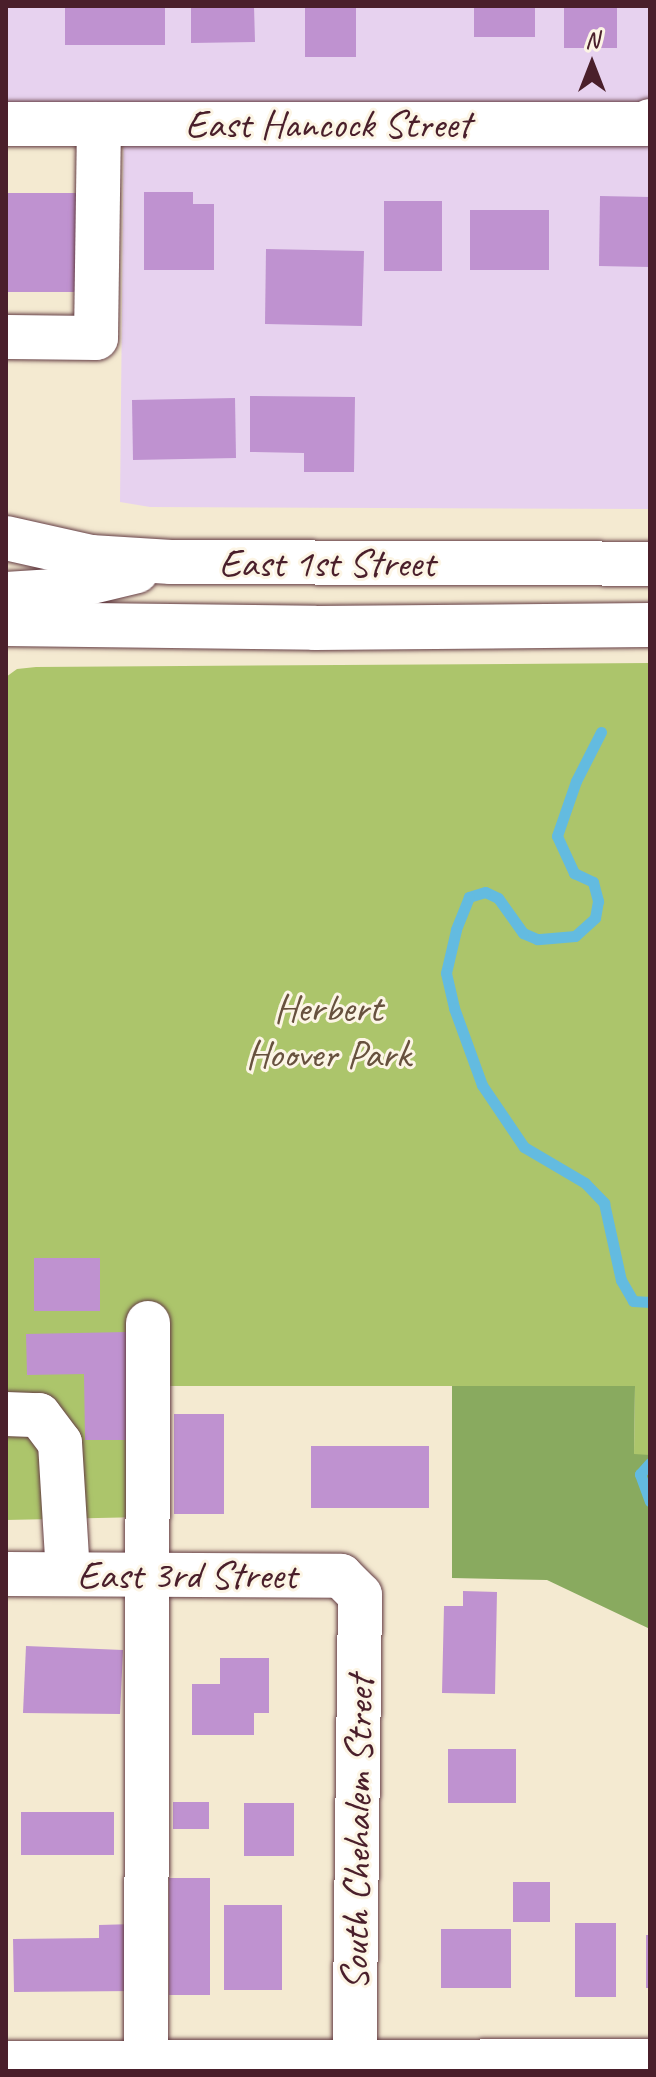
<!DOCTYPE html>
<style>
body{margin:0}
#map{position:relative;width:656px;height:2077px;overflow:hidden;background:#f4ead1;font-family:Caveat,sans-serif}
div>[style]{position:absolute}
.built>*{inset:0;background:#e7d2ef}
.green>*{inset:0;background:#acc56b}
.forest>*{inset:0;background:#89aa5f}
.stream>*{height:11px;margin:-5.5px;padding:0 5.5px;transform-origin:5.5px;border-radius:5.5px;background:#63bbe0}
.building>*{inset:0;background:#bf92d0}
.roads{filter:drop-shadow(0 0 2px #643d44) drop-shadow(0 0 2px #643d44)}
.minor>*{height:44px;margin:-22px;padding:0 22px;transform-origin:22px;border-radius:22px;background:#fff}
.major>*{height:44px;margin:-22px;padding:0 22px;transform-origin:22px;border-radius:22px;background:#fff}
span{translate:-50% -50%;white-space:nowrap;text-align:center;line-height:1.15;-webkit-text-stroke:6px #fcf5e5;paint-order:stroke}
.street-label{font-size:40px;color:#4a1f2b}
.park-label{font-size:40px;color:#67513e}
.frame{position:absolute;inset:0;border:8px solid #4a1f2b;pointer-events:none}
.north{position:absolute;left:552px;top:24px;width:80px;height:80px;-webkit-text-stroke:6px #fcf5e5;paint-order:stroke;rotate:0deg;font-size:22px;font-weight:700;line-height:32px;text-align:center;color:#4a1f2b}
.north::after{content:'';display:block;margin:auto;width:28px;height:36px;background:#4a1f2b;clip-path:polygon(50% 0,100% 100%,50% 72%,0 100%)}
</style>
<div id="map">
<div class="built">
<i style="clip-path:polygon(6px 6px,650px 6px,650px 509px,150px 507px,120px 502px,124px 103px,6px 103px)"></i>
</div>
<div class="green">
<i style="clip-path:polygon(650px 663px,650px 1455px,634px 1455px,635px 1386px,143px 1386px,144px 1517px,6px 1520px,6px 677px,17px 669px,36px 667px)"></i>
</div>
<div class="forest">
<i style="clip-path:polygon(452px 1386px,635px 1386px,634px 1454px,650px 1455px,650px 1629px,547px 1580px,452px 1578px)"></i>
</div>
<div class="stream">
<i style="left:601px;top:732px;width:55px;rotate:117deg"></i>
<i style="left:576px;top:781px;width:58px;rotate:109.1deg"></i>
<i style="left:557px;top:836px;width:41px;rotate:65.3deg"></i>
<i style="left:574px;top:873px;width:21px;rotate:25deg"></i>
<i style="left:593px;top:882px;width:20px;rotate:75deg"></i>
<i style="left:598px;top:901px;width:17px;rotate:100deg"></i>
<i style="left:595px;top:918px;width:27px;rotate:138deg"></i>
<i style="left:575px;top:936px;width:38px;rotate:175deg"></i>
<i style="left:537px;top:939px;width:15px;rotate:-157deg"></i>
<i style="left:523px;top:933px;width:43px;rotate:-125.5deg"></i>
<i style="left:498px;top:898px;width:14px;rotate:-155deg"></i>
<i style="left:485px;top:892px;width:17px;rotate:163deg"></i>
<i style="left:469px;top:897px;width:35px;rotate:112deg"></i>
<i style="left:456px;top:930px;width:44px;rotate:103.1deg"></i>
<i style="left:446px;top:973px;width:36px;rotate:77deg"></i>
<i style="left:454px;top:1008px;width:82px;rotate:70deg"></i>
<i style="left:482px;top:1085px;width:75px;rotate:55.9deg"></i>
<i style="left:524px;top:1147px;width:71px;rotate:30.5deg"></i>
<i style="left:585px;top:1183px;width:28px;rotate:46deg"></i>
<i style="left:604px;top:1203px;width:79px;rotate:77.6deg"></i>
<i style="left:621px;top:1280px;width:24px;rotate:60deg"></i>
<i style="left:633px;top:1301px;width:17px;rotate:3deg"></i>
<i style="left:650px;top:1463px;width:15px;rotate:132deg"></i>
<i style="left:640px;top:1474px;width:29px;rotate:70deg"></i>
</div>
<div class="building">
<i style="clip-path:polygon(65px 6px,165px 6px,165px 45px,65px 45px)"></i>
<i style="clip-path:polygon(191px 6px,254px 6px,255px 42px,191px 43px)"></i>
<i style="clip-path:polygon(305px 6px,356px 6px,356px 57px,305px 57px)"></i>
<i style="clip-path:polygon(474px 6px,535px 6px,535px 37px,474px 37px)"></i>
<i style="clip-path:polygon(564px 6px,617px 6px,617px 48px,564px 48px)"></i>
<i style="clip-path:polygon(144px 192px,193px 192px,193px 204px,214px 204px,214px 270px,144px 270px)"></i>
<i style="clip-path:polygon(6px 193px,80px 193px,80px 292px,6px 292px)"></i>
<i style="clip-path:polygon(600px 196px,649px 197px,649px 267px,599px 266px)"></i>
<i style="clip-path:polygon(384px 201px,442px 201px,442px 271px,384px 271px)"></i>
<i style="clip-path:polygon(470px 210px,549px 210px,549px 270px,470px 270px)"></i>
<i style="clip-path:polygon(266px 249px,364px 251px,362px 326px,265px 324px)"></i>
<i style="clip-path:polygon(250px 396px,355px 397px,354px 472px,304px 472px,304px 453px,250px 452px)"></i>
<i style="clip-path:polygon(235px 398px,236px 458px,133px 460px,132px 400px)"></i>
<i style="clip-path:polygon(34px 1258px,100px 1258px,100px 1311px,34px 1311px)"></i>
<i style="clip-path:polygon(127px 1332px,129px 1440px,85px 1440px,84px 1374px,27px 1375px,26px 1334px)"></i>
<i style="clip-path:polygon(174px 1414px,224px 1414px,224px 1514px,174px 1514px)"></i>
<i style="clip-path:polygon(311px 1446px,429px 1446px,429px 1508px,311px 1508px)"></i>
<i style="clip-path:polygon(463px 1591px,497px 1592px,495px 1694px,442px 1693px,444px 1606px,463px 1606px)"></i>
<i style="clip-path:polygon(26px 1646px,123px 1650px,120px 1714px,23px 1713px)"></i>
<i style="clip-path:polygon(220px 1658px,269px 1658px,269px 1713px,254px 1713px,254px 1735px,192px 1735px,192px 1684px,220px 1684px)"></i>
<i style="clip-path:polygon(448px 1749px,516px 1749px,516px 1803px,448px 1803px)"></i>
<i style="clip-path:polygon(173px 1802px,209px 1802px,209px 1829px,173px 1829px)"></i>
<i style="clip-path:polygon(244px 1803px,294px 1803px,294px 1856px,244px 1856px)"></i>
<i style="clip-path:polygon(21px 1812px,114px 1812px,114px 1855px,21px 1855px)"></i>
<i style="clip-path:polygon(169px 1878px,210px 1878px,210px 1995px,169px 1995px)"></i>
<i style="clip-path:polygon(513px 1882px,550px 1882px,550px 1922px,513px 1922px)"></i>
<i style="clip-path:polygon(224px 1905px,282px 1905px,282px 1990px,224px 1990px)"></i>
<i style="clip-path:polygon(575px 1923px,616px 1923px,616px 1997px,575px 1997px)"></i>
<i style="clip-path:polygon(134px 1924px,135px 1991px,14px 1992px,13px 1939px,99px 1938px,99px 1925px)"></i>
<i style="clip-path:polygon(441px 1929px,511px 1929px,511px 1988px,441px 1988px)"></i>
<i style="clip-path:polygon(646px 1935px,650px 1935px,650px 1988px,646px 1988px)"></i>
</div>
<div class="roads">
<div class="minor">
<i style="left:6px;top:124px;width:639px"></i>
<i style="left:645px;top:124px;width:6px;rotate:-31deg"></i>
<i style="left:6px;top:337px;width:90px;rotate:0.6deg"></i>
<i style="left:96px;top:338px;width:214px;rotate:-89.2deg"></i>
<i style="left:6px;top:1414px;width:33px;rotate:2deg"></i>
<i style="left:39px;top:1415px;width:35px;rotate:53deg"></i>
<i style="left:60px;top:1443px;width:131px;rotate:86.5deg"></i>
<i style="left:6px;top:1574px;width:335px;rotate:0.3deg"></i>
<i style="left:341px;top:1576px;width:27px;rotate:45deg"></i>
<i style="left:360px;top:1595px;width:476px;rotate:90.7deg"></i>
<i style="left:146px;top:2062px;width:739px;rotate:-89.84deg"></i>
</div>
<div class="major">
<i style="left:6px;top:538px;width:87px;rotate:12.6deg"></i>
<i style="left:91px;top:557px;width:80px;rotate:3.6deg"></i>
<i style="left:171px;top:562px;width:479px;rotate:0.2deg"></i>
<i style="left:6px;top:594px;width:48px;rotate:-3.6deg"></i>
<i style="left:54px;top:591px;width:85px;rotate:-13.5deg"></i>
<i style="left:6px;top:624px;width:309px;rotate:0.7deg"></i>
<i style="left:315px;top:628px;width:335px;rotate:-0.5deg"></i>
<i style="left:6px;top:2063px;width:644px;rotate:-0.18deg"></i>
</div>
</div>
<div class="street-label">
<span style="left:328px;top:124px">East Hancock Street</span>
<span style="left:327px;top:563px">East 1st Street</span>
<span style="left:187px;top:1575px">East 3rd Street</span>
<span style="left:357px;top:1833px;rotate:-89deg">South Chehalem Street</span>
</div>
<div class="park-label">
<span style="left:328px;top:1031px">Herbert<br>Hoover Park</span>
</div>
<div class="frame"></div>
<div class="north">N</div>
</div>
